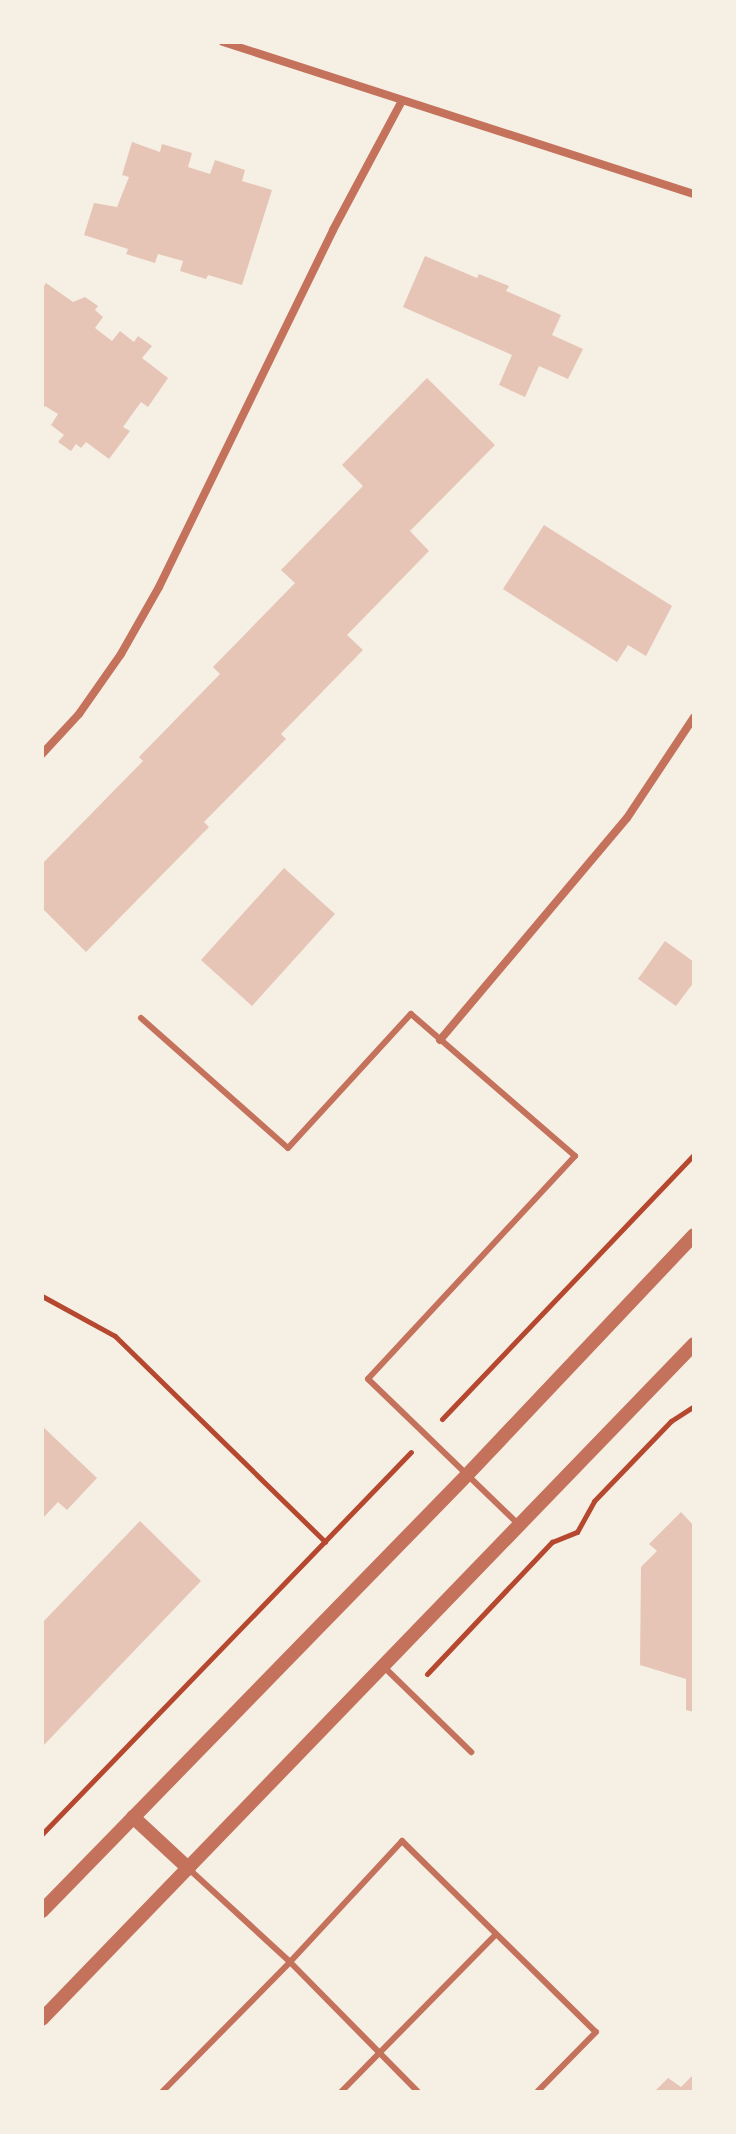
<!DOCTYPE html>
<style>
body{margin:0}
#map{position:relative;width:736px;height:2134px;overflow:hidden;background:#f6efe4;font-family:Quicksand,sans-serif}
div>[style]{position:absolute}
.building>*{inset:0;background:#e6c5b7}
.path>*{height:5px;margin:-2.5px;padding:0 2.5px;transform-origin:2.5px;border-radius:2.5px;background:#b5482f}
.service>*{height:6px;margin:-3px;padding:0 3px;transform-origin:3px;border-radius:3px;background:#c5725c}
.minor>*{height:8px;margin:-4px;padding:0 4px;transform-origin:4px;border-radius:4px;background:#c5725c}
.tertiary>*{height:14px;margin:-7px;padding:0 7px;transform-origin:7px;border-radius:7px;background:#c5725c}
span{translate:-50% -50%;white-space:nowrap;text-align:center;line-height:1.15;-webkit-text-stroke:6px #f6efe4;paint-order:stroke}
.frame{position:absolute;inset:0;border:44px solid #f6efe4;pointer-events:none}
</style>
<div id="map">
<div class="building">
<i style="clip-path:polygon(132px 142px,160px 152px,162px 144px,192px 153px,188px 167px,210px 174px,215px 160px,245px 170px,242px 181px,272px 190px,242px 285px,208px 275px,206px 279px,180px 271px,183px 261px,158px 254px,155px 263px,126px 254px,128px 249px,84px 235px,94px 203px,117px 207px,129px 177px,122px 175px)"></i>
<i style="clip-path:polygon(425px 256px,477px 278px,479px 274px,509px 286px,506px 291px,561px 315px,552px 335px,583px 349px,568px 379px,539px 366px,525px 397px,499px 385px,512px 355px,403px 307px)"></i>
<i style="clip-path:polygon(46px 283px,73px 302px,85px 297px,98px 306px,95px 310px,103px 317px,95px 328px,112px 341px,120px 331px,134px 342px,138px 336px,152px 346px,142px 358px,168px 378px,148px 407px,141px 402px,123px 427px,130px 431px,109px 459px,86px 442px,81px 448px,76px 444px,71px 451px,58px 442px,64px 435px,51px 425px,58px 414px,45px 406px,42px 410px,42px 289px)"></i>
<i style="clip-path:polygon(427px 378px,495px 445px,410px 531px,429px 551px,347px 635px,363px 650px,281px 734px,286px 739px,204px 822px,209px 827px,86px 952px,42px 908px,42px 864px,143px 761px,139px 757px,220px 674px,213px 667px,295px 583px,281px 570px,363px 486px,342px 465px)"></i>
<i style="clip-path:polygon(544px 525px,672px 606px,646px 656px,628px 645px,617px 662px,503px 589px)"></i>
<i style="clip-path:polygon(284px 868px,335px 914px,252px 1006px,201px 960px)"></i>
<i style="clip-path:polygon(665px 941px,694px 962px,694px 982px,676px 1006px,638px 979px)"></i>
<i style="clip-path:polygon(42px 1426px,97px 1478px,67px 1510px,58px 1502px,42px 1519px)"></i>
<i style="clip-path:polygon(681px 1512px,694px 1526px,694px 1712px,686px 1710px,686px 1679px,640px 1665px,641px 1567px,657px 1551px,649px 1544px)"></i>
<i style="clip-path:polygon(140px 1521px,201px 1581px,42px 1747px,42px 1623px)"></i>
<i style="clip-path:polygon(694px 2074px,694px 2092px,654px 2092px,668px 2078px,681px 2087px)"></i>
</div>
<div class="path">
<i style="left:42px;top:1296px;width:83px;rotate:28.7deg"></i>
<i style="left:115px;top:1336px;width:294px;rotate:44.4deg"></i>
<i style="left:442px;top:1419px;width:366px;rotate:-46.4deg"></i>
<i style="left:427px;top:1674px;width:182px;rotate:-46.6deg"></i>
<i style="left:552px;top:1542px;width:27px;rotate:-22deg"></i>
<i style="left:577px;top:1532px;width:35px;rotate:-61deg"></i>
<i style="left:594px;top:1501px;width:111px;rotate:-46.1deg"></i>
<i style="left:671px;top:1421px;width:27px;rotate:-33deg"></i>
<i style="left:42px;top:1834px;width:531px;rotate:-45.99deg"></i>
</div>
<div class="service">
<i style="left:141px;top:1018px;width:196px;rotate:41.5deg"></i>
<i style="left:288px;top:1148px;width:182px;rotate:-47.5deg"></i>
<i style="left:411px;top:1014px;width:217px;rotate:40.9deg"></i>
<i style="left:575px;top:1156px;width:304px;rotate:132.9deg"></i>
<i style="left:368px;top:1379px;width:210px;rotate:44deg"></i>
<i style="left:384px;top:1667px;width:122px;rotate:44.3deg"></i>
<i style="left:190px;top:1870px;width:136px;rotate:42.6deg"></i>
<i style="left:290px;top:1962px;width:165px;rotate:-47.2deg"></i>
<i style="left:402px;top:1841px;width:272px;rotate:44.6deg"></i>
<i style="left:596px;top:2032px;width:84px;rotate:134.5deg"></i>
<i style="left:162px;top:2092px;width:182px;rotate:-45.4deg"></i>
<i style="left:290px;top:1962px;width:182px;rotate:45.4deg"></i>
<i style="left:341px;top:2092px;width:221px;rotate:-45.5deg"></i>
</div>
<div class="minor">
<i style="left:223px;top:42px;width:495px;rotate:17.9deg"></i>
<i style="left:42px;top:754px;width:54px;rotate:-47.2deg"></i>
<i style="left:79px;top:714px;width:73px;rotate:-55deg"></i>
<i style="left:121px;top:654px;width:77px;rotate:-60.4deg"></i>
<i style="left:159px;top:587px;width:397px;rotate:-64deg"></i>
<i style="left:333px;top:230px;width:146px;rotate:-61.9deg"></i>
<i style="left:440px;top:1040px;width:290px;rotate:-49.9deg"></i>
<i style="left:627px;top:818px;width:121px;rotate:-56.4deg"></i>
</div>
<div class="tertiary">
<i style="left:133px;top:1817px;width:76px;rotate:42.9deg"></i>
<i style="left:42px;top:1911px;width:609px;rotate:-45.73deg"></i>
<i style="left:467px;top:1475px;width:330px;rotate:-46.6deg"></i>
<i style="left:42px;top:2019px;width:938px;rotate:-45.99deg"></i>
</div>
<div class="frame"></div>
</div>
